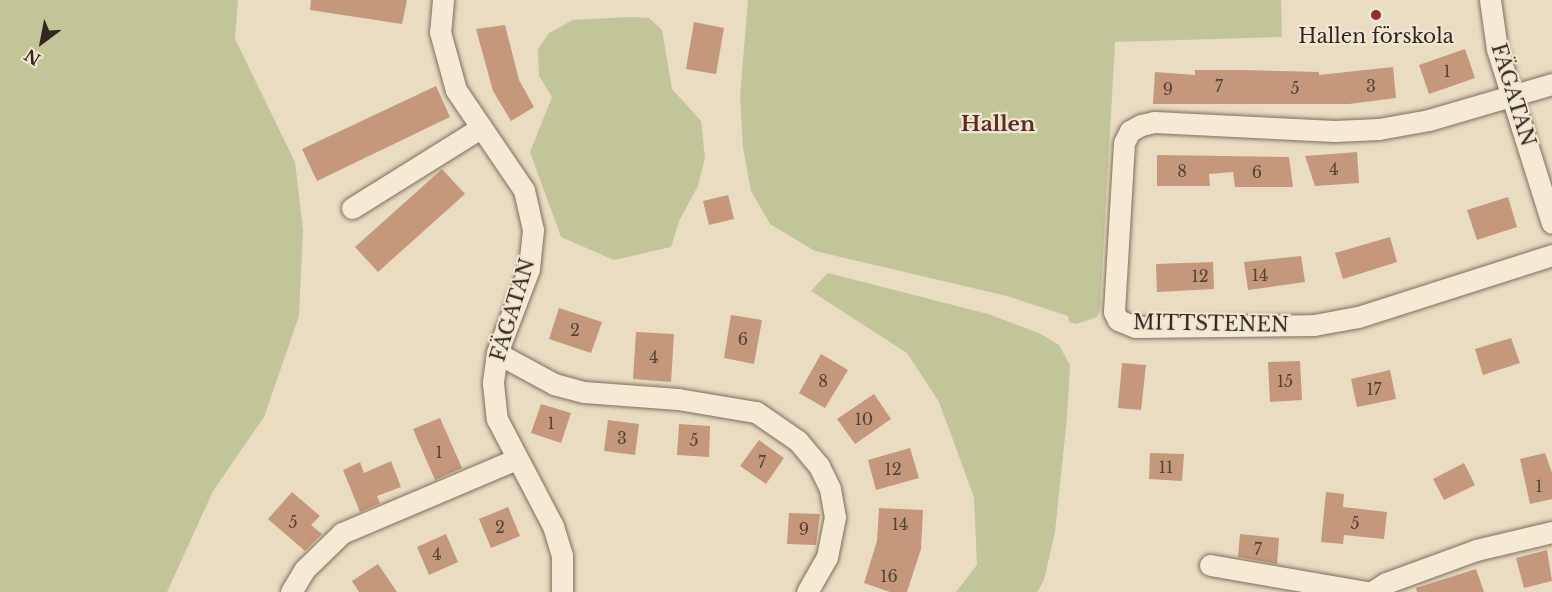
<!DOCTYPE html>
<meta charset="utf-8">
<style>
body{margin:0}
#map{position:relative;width:1552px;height:592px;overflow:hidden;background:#e9dcc2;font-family:"Libre Baskerville",serif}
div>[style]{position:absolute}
.green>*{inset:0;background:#c1c597}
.building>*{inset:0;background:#c3987b}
.roads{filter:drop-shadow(0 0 2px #816e5b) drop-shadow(0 0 2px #816e5b)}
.minor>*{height:21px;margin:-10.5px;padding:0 10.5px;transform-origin:10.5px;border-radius:10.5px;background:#f5ead4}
.dots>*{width:16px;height:16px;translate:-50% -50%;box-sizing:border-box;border:3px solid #f1e7d1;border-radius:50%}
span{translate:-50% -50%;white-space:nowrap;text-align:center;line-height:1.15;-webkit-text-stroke:4.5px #f1e7d1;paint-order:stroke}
.number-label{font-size:16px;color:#564335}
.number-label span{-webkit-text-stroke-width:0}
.poi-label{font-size:20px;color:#32271e}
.street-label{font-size:20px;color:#32271e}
.neighbourhood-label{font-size:21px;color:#5a2c22;font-weight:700}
.north{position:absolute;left:12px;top:12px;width:60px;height:60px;-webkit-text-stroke:4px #f1e7d1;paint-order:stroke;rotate:212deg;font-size:16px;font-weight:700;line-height:24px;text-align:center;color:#32271e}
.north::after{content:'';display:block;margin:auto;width:21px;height:27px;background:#32271e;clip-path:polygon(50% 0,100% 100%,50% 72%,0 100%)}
</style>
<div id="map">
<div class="green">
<i style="clip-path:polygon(0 0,238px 0,235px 39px,295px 162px,303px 230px,299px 316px,264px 417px,213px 491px,167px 592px,0 592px)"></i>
<i style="clip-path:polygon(748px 0,1281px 0,1282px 37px,1115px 42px,1100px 310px,1097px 317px,1076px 324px,1069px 322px,1068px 316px,1007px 296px,815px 251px,770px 224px,751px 191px,743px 148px,740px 97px)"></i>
<i style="clip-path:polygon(631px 17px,649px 18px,662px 30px,672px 89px,701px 121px,705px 158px,698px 186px,679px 221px,671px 247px,614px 260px,561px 237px,530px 152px,552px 97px,539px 76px,538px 49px,549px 33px,573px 20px)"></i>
<i style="clip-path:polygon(828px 273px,988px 314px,1041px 334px,1059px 345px,1070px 365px,1067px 417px,1055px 532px,1044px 580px,1037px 592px,956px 592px,977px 565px,974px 497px,939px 402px,907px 353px,811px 291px)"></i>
</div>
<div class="building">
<i style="clip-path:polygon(311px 0,407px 0,402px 24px,310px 10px)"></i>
<i style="clip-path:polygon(694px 22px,724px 28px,716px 74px,686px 69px)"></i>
<i style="clip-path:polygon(505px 25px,519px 80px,534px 107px,511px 121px,493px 91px,476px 29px)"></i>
<i style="clip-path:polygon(1465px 49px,1475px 78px,1429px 94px,1419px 65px)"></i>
<i style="clip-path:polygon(1393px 67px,1396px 98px,1349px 104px,1153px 104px,1155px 72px,1195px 75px,1195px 70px,1243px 70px,1319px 72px,1319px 75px)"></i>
<i style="clip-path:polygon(436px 86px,450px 117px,317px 181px,302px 149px)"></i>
<i style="clip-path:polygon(1357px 152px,1359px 183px,1315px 186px,1305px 156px)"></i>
<i style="clip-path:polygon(1157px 155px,1289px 157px,1293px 187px,1235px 187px,1233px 172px,1209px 174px,1210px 186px,1157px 186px)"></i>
<i style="clip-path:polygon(442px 169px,465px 194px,378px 272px,355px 247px)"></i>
<i style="clip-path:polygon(728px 195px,734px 219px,709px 225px,703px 201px)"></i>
<i style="clip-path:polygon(1508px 197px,1517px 227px,1477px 240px,1467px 210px)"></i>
<i style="clip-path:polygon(1390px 237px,1397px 262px,1343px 279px,1335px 253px)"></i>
<i style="clip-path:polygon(1301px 256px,1305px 282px,1248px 290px,1244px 262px)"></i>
<i style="clip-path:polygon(1213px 262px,1214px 289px,1157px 292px,1156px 264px)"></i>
<i style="clip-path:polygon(559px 308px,602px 322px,591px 353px,549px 339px)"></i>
<i style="clip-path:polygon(731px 315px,762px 320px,754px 364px,724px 358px)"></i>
<i style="clip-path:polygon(636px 332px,674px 334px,671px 382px,633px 379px)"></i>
<i style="clip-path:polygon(1511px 338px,1520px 363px,1483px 375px,1475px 349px)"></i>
<i style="clip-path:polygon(821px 354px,848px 370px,825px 408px,799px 393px)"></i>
<i style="clip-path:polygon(1300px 361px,1302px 400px,1270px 402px,1268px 362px)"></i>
<i style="clip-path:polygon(1122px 363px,1146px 365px,1141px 410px,1118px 408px)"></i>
<i style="clip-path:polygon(1390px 370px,1396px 399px,1357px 407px,1351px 379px)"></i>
<i style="clip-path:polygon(874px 394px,891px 419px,855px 444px,837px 419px)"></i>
<i style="clip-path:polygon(541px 404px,571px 413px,561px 443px,531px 433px)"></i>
<i style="clip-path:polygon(440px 418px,462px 468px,435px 480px,413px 429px)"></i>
<i style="clip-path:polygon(608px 420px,639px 424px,635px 455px,604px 451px)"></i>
<i style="clip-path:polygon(679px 424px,710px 426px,709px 457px,677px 455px)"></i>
<i style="clip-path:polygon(759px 440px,784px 458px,766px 484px,740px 466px)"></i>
<i style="clip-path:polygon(910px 448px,919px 478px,876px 490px,868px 460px)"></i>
<i style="clip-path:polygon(1150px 453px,1184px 454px,1182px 481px,1149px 479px)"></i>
<i style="clip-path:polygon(1545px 453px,1552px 473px,1552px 499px,1530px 504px,1520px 459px)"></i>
<i style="clip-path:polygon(391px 461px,401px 487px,377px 496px,380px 503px,360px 512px,343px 470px,360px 462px,364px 473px)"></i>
<i style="clip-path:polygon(1464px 463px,1475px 485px,1444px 500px,1433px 479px)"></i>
<i style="clip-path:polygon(292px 492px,320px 516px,311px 525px,322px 534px,305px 551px,268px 519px)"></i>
<i style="clip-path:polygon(1326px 492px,1344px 494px,1343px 507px,1387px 512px,1384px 539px,1344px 535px,1343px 544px,1321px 542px)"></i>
<i style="clip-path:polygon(508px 507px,520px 536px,491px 548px,479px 519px)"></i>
<i style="clip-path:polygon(879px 508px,923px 510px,921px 549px,907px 592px,890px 592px,864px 583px,877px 541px)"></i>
<i style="clip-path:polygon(789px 513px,820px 514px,816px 545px,787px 544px)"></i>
<i style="clip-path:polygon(446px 534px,458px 562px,429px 575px,417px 547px)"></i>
<i style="clip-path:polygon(1240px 534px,1279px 538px,1277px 564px,1238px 557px)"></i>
<i style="clip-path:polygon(1547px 550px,1552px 581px,1524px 588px,1516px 558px)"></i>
<i style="clip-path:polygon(378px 564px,397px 592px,359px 592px,352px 581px)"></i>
<i style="clip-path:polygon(1476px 569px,1484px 592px,1417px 592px,1416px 588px)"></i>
</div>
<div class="roads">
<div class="minor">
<i style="left:443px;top:0;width:32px;rotate:95deg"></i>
<i style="left:440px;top:32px;width:60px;rotate:74.6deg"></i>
<i style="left:456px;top:90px;width:121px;rotate:55.8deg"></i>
<i style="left:524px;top:190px;width:41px;rotate:77.3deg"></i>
<i style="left:533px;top:230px;width:39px;rotate:96deg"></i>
<i style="left:529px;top:269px;width:90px;rotate:110.9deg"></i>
<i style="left:497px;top:353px;width:30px;rotate:98deg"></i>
<i style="left:493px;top:383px;width:36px;rotate:84deg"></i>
<i style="left:497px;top:419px;width:121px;rotate:62.4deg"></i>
<i style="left:553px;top:526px;width:30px;rotate:73deg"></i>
<i style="left:562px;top:555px;width:37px;rotate:90deg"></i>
<i style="left:1490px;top:0;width:49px;rotate:81.9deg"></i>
<i style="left:1497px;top:49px;width:182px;rotate:72.5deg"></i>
<i style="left:1552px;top:84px;width:128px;rotate:163.7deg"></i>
<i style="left:1429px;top:120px;width:51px;rotate:169.8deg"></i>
<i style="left:1379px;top:129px;width:45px;rotate:177.5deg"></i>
<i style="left:1334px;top:131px;width:180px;rotate:-177.1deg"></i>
<i style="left:1154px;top:122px;width:13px;rotate:167deg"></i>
<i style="left:1141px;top:125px;width:13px;rotate:151deg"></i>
<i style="left:1130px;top:131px;width:13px;rotate:117deg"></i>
<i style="left:1124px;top:143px;width:169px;rotate:93.4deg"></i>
<i style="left:1114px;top:312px;width:9px;rotate:63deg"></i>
<i style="left:1118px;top:320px;width:18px;rotate:22deg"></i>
<i style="left:1135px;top:327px;width:179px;rotate:-0.6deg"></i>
<i style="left:1314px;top:325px;width:45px;rotate:-10.3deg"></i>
<i style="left:1358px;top:317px;width:204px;rotate:-17.7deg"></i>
<i style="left:352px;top:208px;width:150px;rotate:-31.9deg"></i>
<i style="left:497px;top:353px;width:65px;rotate:28.5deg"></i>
<i style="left:554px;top:384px;width:31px;rotate:15deg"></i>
<i style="left:584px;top:392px;width:94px;rotate:4.3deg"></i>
<i style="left:678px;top:399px;width:79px;rotate:9.5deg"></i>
<i style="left:756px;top:412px;width:51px;rotate:34.6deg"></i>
<i style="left:798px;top:441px;width:33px;rotate:50deg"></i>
<i style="left:819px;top:466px;width:25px;rotate:64deg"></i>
<i style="left:830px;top:489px;width:28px;rotate:80deg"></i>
<i style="left:835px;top:517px;width:41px;rotate:101.3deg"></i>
<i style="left:827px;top:557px;width:40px;rotate:119.7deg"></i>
<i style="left:1210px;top:565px;width:159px;rotate:9.8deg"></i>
<i style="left:291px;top:592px;width:26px;rotate:-59deg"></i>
<i style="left:304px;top:570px;width:53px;rotate:-44.2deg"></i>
<i style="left:342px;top:533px;width:189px;rotate:-23deg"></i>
<i style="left:1372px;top:592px;width:17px;rotate:-33deg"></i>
<i style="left:1386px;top:583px;width:96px;rotate:-20.1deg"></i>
<i style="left:1476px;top:550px;width:78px;rotate:-13.3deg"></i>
</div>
</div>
<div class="dots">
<i style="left:1376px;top:15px;background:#893133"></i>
</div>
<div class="number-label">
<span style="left:1447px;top:71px">1</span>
<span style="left:1219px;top:86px">7</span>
<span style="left:1371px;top:86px">3</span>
<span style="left:1295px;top:88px">5</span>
<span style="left:1168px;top:89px">9</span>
<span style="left:1334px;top:169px">4</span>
<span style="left:1182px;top:171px">8</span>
<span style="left:1257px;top:172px">6</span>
<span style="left:1260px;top:275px">14</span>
<span style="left:1200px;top:276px">12</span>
<span style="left:575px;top:330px">2</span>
<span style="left:743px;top:339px">6</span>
<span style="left:654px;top:357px">4</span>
<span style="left:823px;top:381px">8</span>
<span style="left:1285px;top:381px">15</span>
<span style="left:1374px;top:389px">17</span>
<span style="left:864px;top:419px">10</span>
<span style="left:551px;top:423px">1</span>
<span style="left:622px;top:438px">3</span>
<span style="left:694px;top:440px">5</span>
<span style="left:439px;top:452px">1</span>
<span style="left:762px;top:462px">7</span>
<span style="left:1166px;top:467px">11</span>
<span style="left:893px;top:469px">12</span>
<span style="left:1539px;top:486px">1</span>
<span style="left:293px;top:522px">5</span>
<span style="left:1355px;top:523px">5</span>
<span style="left:900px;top:524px">14</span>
<span style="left:500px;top:527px">2</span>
<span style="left:804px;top:529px">9</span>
<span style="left:1258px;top:549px">7</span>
<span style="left:437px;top:554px">4</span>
<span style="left:889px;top:576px">16</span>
</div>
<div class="poi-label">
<span style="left:1376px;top:36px">Hallen förskola</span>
</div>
<div class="street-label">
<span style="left:1513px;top:95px;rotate:73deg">FÄGATAN</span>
<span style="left:513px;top:310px;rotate:-73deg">FÄGATAN</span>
<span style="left:1211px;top:324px;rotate:1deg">MITTSTENEN</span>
</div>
<div class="neighbourhood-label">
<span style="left:998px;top:124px">Hallen</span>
</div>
<div class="north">N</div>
</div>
